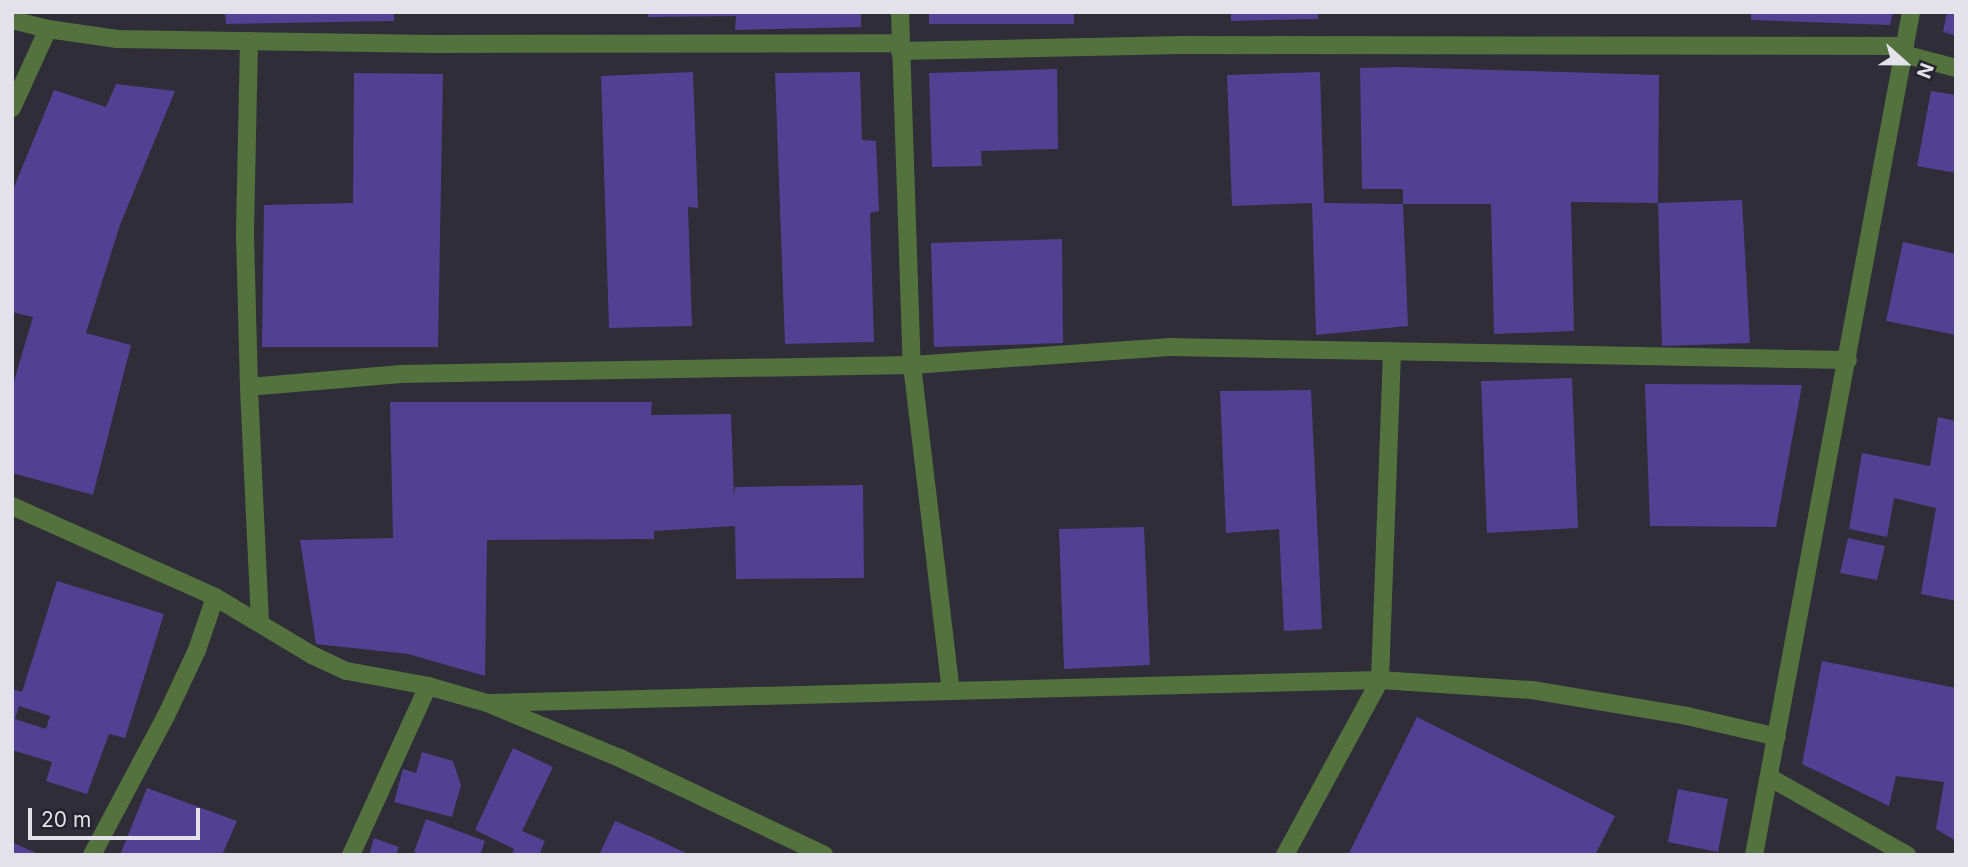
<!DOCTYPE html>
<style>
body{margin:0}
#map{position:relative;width:1968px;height:867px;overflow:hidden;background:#2e2d38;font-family:Inter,sans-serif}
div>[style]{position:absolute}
.building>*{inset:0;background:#524192}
.minor>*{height:18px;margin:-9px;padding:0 9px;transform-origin:9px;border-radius:9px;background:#53723e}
span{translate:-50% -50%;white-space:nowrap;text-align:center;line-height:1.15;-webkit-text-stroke:5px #24232e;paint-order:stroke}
.frame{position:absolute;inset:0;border:14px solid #e3e2ea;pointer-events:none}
.north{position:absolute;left:1870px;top:28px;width:70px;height:70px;-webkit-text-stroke:5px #24232e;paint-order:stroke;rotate:111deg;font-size:19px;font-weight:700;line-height:28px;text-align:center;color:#e3e2ea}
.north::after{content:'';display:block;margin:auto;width:24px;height:32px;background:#e3e2ea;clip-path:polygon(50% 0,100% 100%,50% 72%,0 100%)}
.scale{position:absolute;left:28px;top:808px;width:172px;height:32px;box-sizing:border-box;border:4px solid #e3e2ea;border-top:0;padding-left:9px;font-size:21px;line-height:24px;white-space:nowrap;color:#e3e2ea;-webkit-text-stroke:5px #24232e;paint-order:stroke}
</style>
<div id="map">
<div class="building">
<i style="clip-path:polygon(225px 12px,394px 12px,394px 21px,226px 24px)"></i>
<i style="clip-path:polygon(648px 12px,861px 12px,861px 27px,735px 30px,736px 16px,648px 17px)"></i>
<i style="clip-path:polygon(929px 12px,1074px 12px,1074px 24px,929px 24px)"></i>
<i style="clip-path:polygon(1231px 12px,1318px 12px,1318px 19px,1231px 21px)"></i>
<i style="clip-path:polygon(1751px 12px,1893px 12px,1890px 25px,1751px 20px)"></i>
<i style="clip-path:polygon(1947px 12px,1956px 12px,1956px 36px,1943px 32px)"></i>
<i style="clip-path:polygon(1398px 67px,1659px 75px,1658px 203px,1742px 200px,1750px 343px,1662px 346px,1658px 203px,1571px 202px,1574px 331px,1494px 334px,1491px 204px,1403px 204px,1403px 189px,1362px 189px,1360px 68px)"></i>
<i style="clip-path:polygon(1057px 69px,1058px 149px,981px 151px,982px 166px,932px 167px,929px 73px)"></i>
<i style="clip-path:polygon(693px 72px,698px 208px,688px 207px,692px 326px,609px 328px,601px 76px)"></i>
<i style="clip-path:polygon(860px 72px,862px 140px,876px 141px,879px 211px,870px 213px,874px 342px,785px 344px,775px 73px)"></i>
<i style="clip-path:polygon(1320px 72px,1324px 203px,1403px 204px,1408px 326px,1316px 335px,1312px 203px,1232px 206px,1227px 75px)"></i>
<i style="clip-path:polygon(354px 73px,443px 74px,438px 347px,262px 347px,264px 205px,353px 203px)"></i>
<i style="clip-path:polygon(116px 84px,175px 91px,120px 225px,86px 333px,131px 345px,93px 495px,12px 473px,12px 388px,33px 317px,12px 312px,12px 192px,54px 90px,106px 107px)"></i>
<i style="clip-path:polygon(1931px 91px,1956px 95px,1956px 173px,1917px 166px)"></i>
<i style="clip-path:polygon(1062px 239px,1063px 343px,934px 347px,931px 243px)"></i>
<i style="clip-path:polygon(1903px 242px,1956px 254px,1956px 335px,1886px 321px)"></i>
<i style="clip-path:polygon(1572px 378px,1578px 528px,1487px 533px,1481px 381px)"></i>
<i style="clip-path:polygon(1645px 384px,1802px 385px,1776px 527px,1650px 526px)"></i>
<i style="clip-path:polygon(1311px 390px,1322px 629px,1284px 631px,1279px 529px,1226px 533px,1220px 391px)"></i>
<i style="clip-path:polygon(390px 402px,652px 402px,651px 415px,731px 414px,734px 497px,735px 487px,863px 485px,864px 578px,736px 579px,735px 526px,654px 531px,654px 539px,487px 540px,485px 676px,408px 654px,316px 644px,300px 540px,393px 538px)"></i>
<i style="clip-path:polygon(1938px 417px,1956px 421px,1956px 601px,1921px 594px,1936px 508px,1894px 498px,1887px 537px,1849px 529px,1862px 453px,1930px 466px)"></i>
<i style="clip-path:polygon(1144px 527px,1150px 665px,1064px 669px,1059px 529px)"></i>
<i style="clip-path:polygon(1848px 538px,1885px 546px,1877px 580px,1840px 573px)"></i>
<i style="clip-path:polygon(evenodd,57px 581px,164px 614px,125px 738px,109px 734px,87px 794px,46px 781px,52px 762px,12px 750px,12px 689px,22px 692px,57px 581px,19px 706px,50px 716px,46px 729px,15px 719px,19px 706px)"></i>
<i style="clip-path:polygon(1822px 661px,1956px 688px,1956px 841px,1936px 829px,1944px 782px,1896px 776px,1889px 806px,1802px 764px)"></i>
<i style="clip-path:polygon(1417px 717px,1615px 816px,1595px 855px,1348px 855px)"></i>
<i style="clip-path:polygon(513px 748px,553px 767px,522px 831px,545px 841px,539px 855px,512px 855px,514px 849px,475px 830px)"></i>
<i style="clip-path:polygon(422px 752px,453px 761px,461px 785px,452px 817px,394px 802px,403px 769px,416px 773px)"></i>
<i style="clip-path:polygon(147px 788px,237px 821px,222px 855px,120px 855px)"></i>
<i style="clip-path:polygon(1678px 789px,1728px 799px,1718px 852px,1668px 842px)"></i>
<i style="clip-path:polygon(426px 819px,485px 841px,480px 855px,422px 855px,414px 852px)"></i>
<i style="clip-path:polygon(615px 821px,652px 837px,690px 855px,599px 855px)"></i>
<i style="clip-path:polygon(374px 838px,399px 847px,396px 855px,369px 855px)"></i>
<i style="clip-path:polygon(12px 842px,40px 855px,12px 855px)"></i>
</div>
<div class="minor">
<i style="left:900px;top:12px;width:353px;rotate:88.1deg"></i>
<i style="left:912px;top:365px;width:327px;rotate:83.2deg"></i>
<i style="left:12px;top:20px;width:37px;rotate:14deg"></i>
<i style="left:249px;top:41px;width:194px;rotate:91.2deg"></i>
<i style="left:245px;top:235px;width:152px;rotate:88.5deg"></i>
<i style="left:900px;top:51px;width:282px;rotate:-1.2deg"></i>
<i style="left:1182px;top:45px;width:723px;rotate:0.08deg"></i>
<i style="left:1903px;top:54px;width:55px;rotate:14.8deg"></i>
<i style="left:12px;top:108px;width:87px;rotate:-65.5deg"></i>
<i style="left:48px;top:29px;width:70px;rotate:8.2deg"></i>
<i style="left:117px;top:39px;width:319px;rotate:0.9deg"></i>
<i style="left:436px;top:44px;width:465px;rotate:-0.1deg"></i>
<i style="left:12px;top:506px;width:222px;rotate:24.1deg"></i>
<i style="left:215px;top:597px;width:113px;rotate:30.9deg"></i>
<i style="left:312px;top:655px;width:38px;rotate:25deg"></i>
<i style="left:347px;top:671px;width:82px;rotate:10.5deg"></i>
<i style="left:260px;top:622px;width:235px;rotate:-92.7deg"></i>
<i style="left:249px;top:387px;width:153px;rotate:-4.9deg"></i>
<i style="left:401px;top:374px;width:511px;rotate:-1.01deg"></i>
<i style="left:912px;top:365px;width:259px;rotate:-4deg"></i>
<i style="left:1170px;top:347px;width:678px;rotate:1.1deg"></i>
<i style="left:487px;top:703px;width:893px;rotate:-1.48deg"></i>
<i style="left:1380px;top:680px;width:152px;rotate:3.8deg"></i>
<i style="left:1532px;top:690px;width:157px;rotate:9.5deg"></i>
<i style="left:1687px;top:716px;width:92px;rotate:13.1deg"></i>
<i style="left:1769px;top:777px;width:159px;rotate:29.5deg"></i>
<i style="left:92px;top:855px;width:157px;rotate:-62deg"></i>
<i style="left:166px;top:716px;width:73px;rotate:-64.8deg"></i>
<i style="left:197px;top:650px;width:56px;rotate:-71.2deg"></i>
<i style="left:351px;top:855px;width:186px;rotate:-65.5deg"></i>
<i style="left:428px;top:686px;width:61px;rotate:16.1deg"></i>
<i style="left:487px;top:703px;width:144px;rotate:22.5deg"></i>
<i style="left:620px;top:758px;width:226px;rotate:25.4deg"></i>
<i style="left:1285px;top:855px;width:199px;rotate:-61.5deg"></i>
<i style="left:1380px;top:680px;width:329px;rotate:-87.9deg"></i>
<i style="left:1754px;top:855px;width:857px;rotate:-79.45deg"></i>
</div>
<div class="frame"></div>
<div class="north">N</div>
<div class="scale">20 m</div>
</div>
